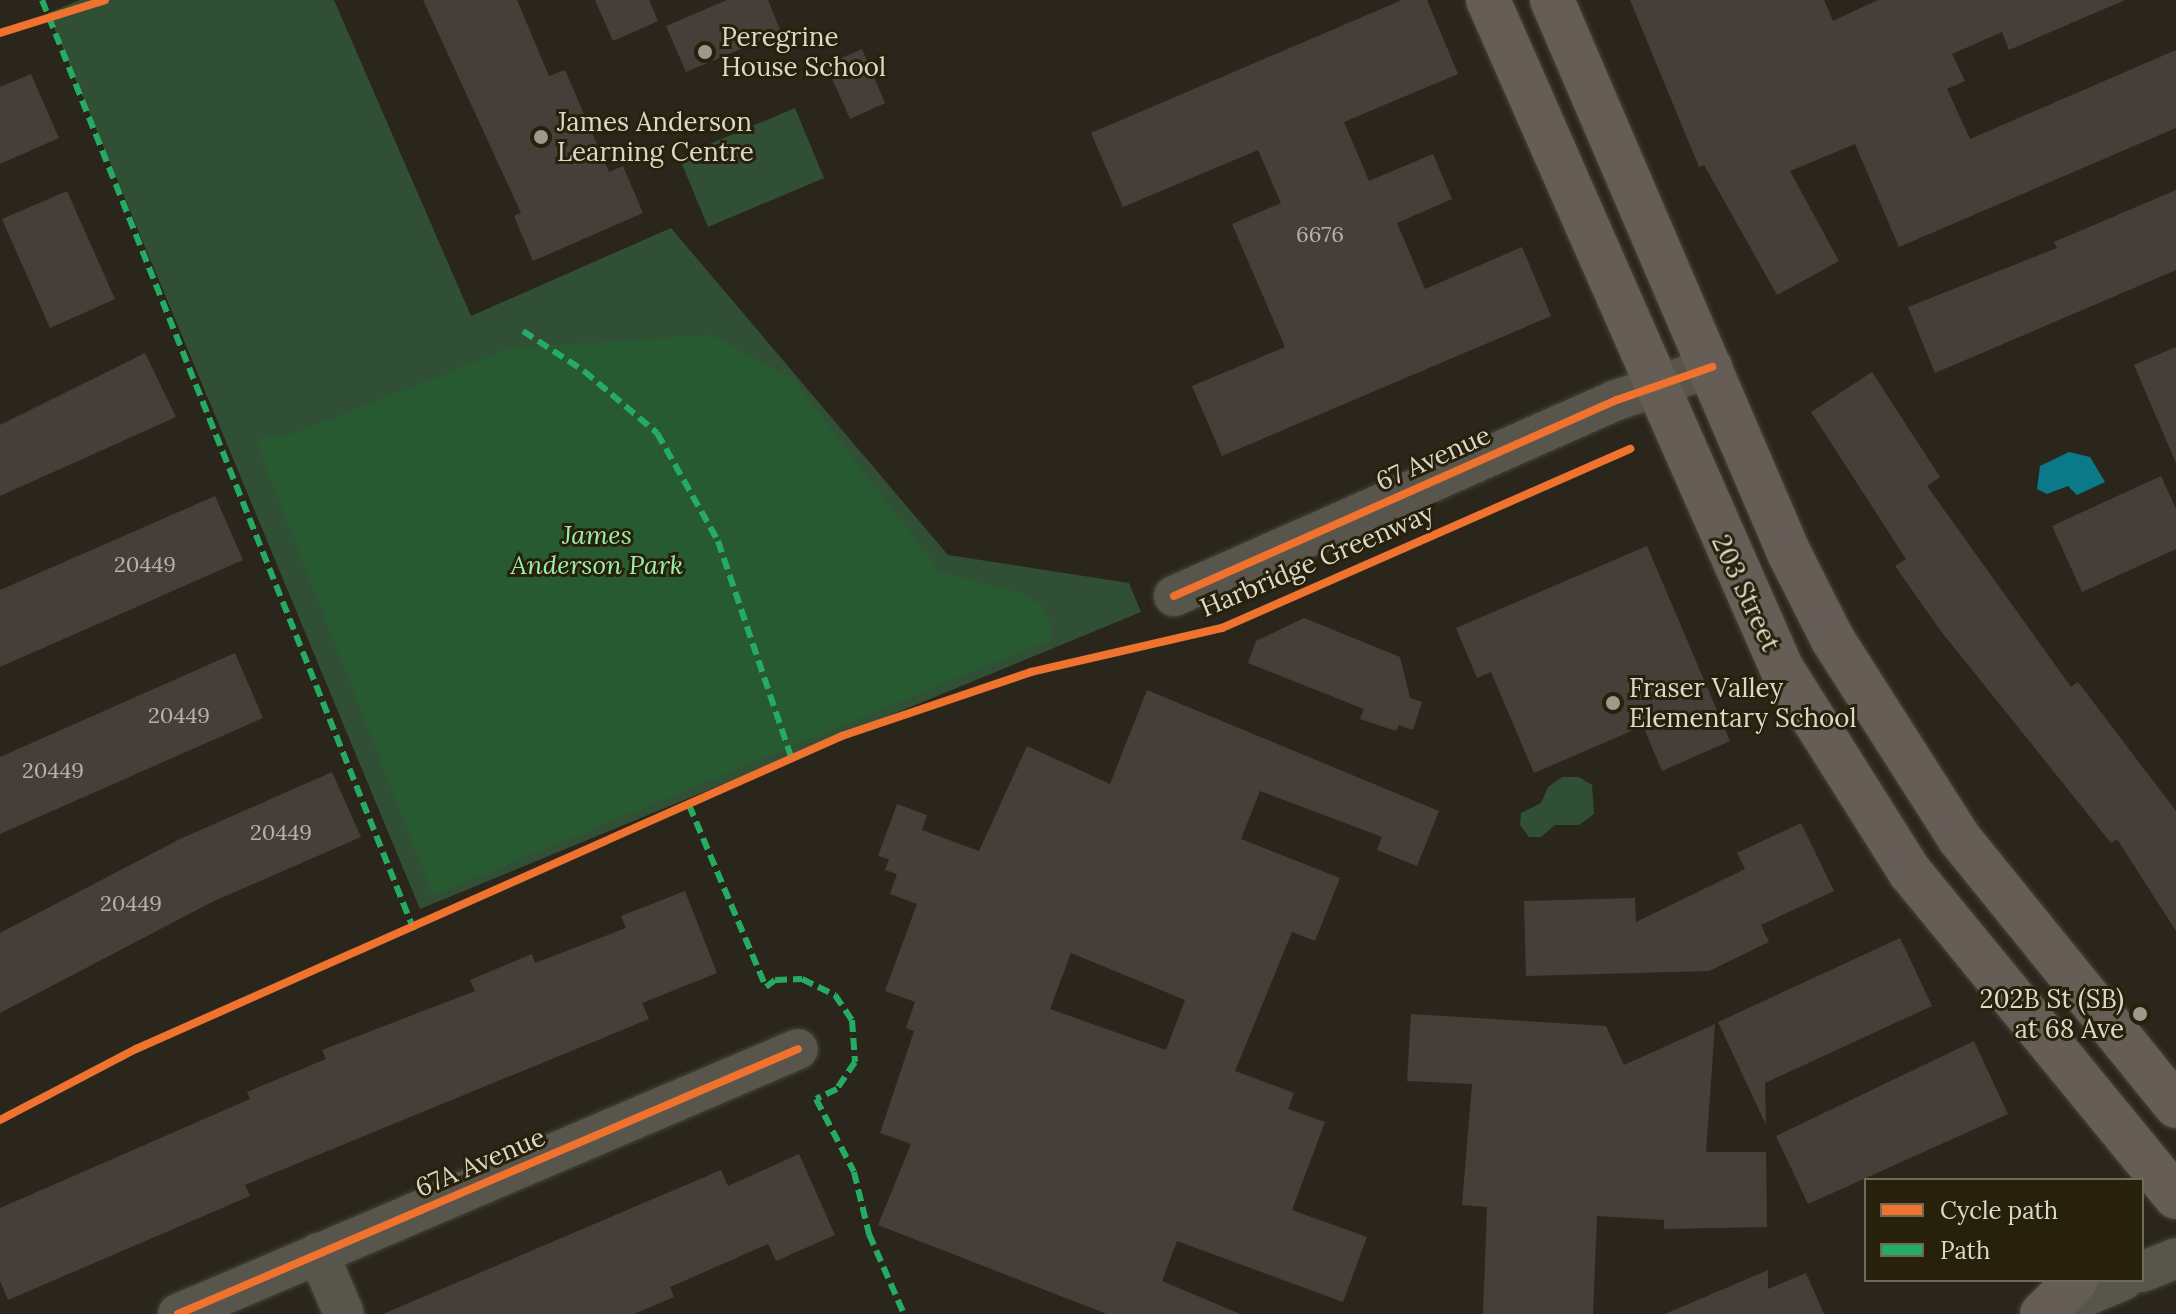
<!DOCTYPE html>
<style>
body{margin:0}
#map{position:relative;width:2176px;height:1314px;overflow:hidden;background:#2b261b;font-family:Lora,serif}
div>[style]{position:absolute}
.green>*{inset:0;background:#304f34}
.forest>*{inset:0;background:#285a31}
.water>*{inset:0;background:#0a7988}
.building>*{inset:0;background:#463f39}
.roads{filter:drop-shadow(0 0 2px #47433a) drop-shadow(0 0 2px #47433a)}
.minor>*{height:40px;margin:-20px;padding:0 20px;transform-origin:20px;border-radius:20px;background:#58554c}
.major>*{height:44px;margin:-22px;padding:0 22px;transform-origin:22px;border-radius:22px;background:#665d57}
.quiet>*{height:6px;margin-top:-3px;transform-origin:0;background:repeating-linear-gradient(90deg,#26ab63 0 12px,transparent 0 18px)}
.cycleway>*{height:8px;margin:-4px;padding:0 4px;transform-origin:4px;border-radius:4px;background:#ef722f}
.dots>*{width:22px;height:22px;translate:-50% -50%;box-sizing:border-box;border:4px solid #27210b;border-radius:50%}
span{translate:-50% -50%;white-space:nowrap;text-align:center;line-height:1.15;-webkit-text-stroke:6px #27210b;paint-order:stroke}
.number-label{font-size:22px;color:#b6b1a6}
.number-label span{-webkit-text-stroke-width:0}
.poi-label{font-size:26px;color:#dbd7ca}
.left{translate:0 -50%;text-align:left}
.right{translate:-100% -50%;text-align:right}
.street-label{font-size:26px;color:#dbd7ca}
.park-label{font-size:26px;color:#9aeeaa;font-style:italic}
.legend{position:absolute;left:1864px;top:1178px;width:280px;height:104px;box-sizing:border-box;background:#27210b;border:2px solid #6f6a57;margin:0;padding:10px 14px;list-style:none;font-size:24px;color:#dbd7ca}
.legend li{display:flex;align-items:center;gap:16px;height:40px}
.legend b{width:40px;border:2px solid #6f6a57}
</style>
<div id="map">
<div class="green">
<i style="clip-path:polygon(80px 0,334px 0,471px 316px,671px 228px,948px 555px,1129px 583px,1141px 612px,420px 909px,48px 13px)"></i>
<i style="clip-path:polygon(795px 108px,824px 178px,708px 227px,679px 157px)"></i>
<i style="clip-path:polygon(1562px 777px,1579px 777px,1592px 785px,1594px 814px,1579px 825px,1555px 825px,1541px 837px,1529px 837px,1520px 825px,1521px 813px,1541px 803px,1548px 787px)"></i>
</div>
<div class="forest">
<i style="clip-path:polygon(711px 335px,793px 379px,940px 572px,1021px 593px,1042px 606px,1052px 628px,1049px 640px,433px 895px,257px 444px,262px 436px,291px 435px,510px 348px)"></i>
</div>
<div class="water">
<i style="clip-path:polygon(2069px 452px,2090px 457px,2105px 482px,2077px 495px,2068px 486px,2047px 494px,2037px 489px,2040px 466px)"></i>
</div>
<div class="building">
<i style="clip-path:polygon(423px 0,517px 0,549px 76px,565px 70px,609px 172px,623px 166px,643px 213px,533px 261px,514px 216px,521px 213px)"></i>
<i style="clip-path:polygon(595px 0,649px 0,658px 21px,613px 41px)"></i>
<i style="clip-path:polygon(727px 0,768px 0,781px 32px,686px 72px,666px 26px)"></i>
<i style="clip-path:polygon(1402px 0,1427px 0,1458px 74px,1344px 122px,1369px 181px,1433px 154px,1452px 199px,1397px 223px,1425px 289px,1522px 247px,1551px 316px,1222px 456px,1192px 386px,1285px 347px,1232px 224px,1281px 203px,1258px 150px,1123px 207px,1091px 133px)"></i>
<i style="clip-path:polygon(1630px 0,1824px 0,1833px 21px,1878px 0,2125px 0,2009px 50px,2002px 32px,1952px 54px,1965px 81px,1947px 89px,1970px 139px,2176px 50px,2176px 128px,1899px 247px,1855px 144px,1790px 171px,1839px 261px,1777px 295px,1704px 165px,1699px 167px)"></i>
<i style="clip-path:polygon(862px 49px,885px 103px,850px 119px,826px 65px)"></i>
<i style="clip-path:polygon(31px 74px,59px 138px,0 164px,0 87px)"></i>
<i style="clip-path:polygon(2176px 190px,2176px 270px,1935px 373px,1908px 307px,2057px 248px,2054px 242px)"></i>
<i style="clip-path:polygon(67px 191px,115px 299px,50px 328px,2px 219px)"></i>
<i style="clip-path:polygon(2176px 347px,2176px 463px,2134px 365px)"></i>
<i style="clip-path:polygon(145px 353px,176px 417px,0 496px,0 425px)"></i>
<i style="clip-path:polygon(1872px 372px,1940px 477px,1927px 486px,2071px 687px,2078px 682px,2176px 811px,2176px 931px,2117px 839px,2111px 843px,1940px 630px,1895px 566px,1906px 559px,1811px 412px)"></i>
<i style="clip-path:polygon(2161px 476px,2176px 509px,2176px 549px,2082px 592px,2052px 526px)"></i>
<i style="clip-path:polygon(215px 496px,243px 560px,0 667px,0 590px)"></i>
<i style="clip-path:polygon(1647px 546px,1730px 741px,1662px 771px,1643px 726px,1534px 773px,1491px 672px,1477px 678px,1456px 628px)"></i>
<i style="clip-path:polygon(1304px 618px,1400px 657px,1410px 698px,1422px 702px,1413px 730px,1399px 725px,1396px 731px,1360px 719px,1364px 709px,1248px 663px,1256px 641px)"></i>
<i style="clip-path:polygon(235px 653px,263px 718px,0 834px,0 757px)"></i>
<i style="clip-path:polygon(evenodd,1147px 690px,1439px 811px,1417px 866px,1377px 850px,1382px 837px,1260px 791px,1241px 839px,1340px 878px,1315px 941px,1292px 932px,1235px 1071px,1294px 1093px,1288px 1109px,1325px 1122px,1292px 1210px,1367px 1237px,1343px 1302px,1177px 1241px,1162px 1281px,1240px 1314px,1107px 1314px,878px 1225px,911px 1144px,880px 1133px,914px 1031px,906px 1028px,915px 1002px,885px 991px,917px 904px,890px 894px,897px 874px,885px 870px,889px 859px,878px 856px,897px 804px,927px 815px,922px 830px,979px 851px,1027px 746px,1110px 784px,1147px 690px,1071px 953px,1185px 1000px,1166px 1050px,1050px 1009px,1071px 953px)"></i>
<i style="clip-path:polygon(332px 772px,361px 837px,212px 902px,0 1013px,0 933px,180px 839px)"></i>
<i style="clip-path:polygon(1801px 823px,1834px 891px,1761px 925px,1769px 942px,1709px 971px,1526px 976px,1524px 901px,1635px 898px,1636px 922px,1745px 869px,1737px 853px)"></i>
<i style="clip-path:polygon(685px 891px,717px 973px,642px 1003px,649px 1019px,245px 1185px,250px 1196px,8px 1300px,0 1281px,0 1208px,250px 1099px,247px 1092px,326px 1059px,322px 1050px,475px 991px,470px 980px,532px 954px,535px 963px,626px 928px,621px 916px)"></i>
<i style="clip-path:polygon(1900px 938px,1932px 1006px,1765px 1083px,1766px 1125px,1718px 1022px)"></i>
<i style="clip-path:polygon(1411px 1014px,1606px 1026px,1624px 1065px,1715px 1024px,1706px 1152px,1766px 1152px,1767px 1227px,1664px 1229px,1664px 1220px,1597px 1216px,1593px 1314px,1483px 1314px,1487px 1207px,1462px 1205px,1472px 1084px,1407px 1081px)"></i>
<i style="clip-path:polygon(1974px 1041px,2008px 1114px,1808px 1204px,1776px 1136px)"></i>
<i style="clip-path:polygon(799px 1154px,835px 1235px,776px 1261px,768px 1244px,670px 1287px,674px 1297px,634px 1314px,383px 1314px,721px 1170px,728px 1186px)"></i>
<i style="clip-path:polygon(1768px 1270px,1768px 1289px,1806px 1273px,1824px 1314px,1665px 1314px)"></i>
</div>
<div class="roads">
<div class="minor">
<i style="left:1174px;top:596px;width:484px;rotate:-23.9deg"></i>
<i style="left:1617px;top:400px;width:101px;rotate:-19.2deg"></i>
<i style="left:318px;top:1253px;width:66px;rotate:66.9deg"></i>
<i style="left:2142px;top:1272px;width:37px;rotate:-22deg"></i>
<i style="left:178px;top:1314px;width:674px;rotate:-23.14deg"></i>
<i style="left:2043px;top:1314px;width:87px;rotate:-23deg"></i>
</div>
<div class="major">
<i style="left:1488px;top:0;width:731px;rotate:66.28deg"></i>
<i style="left:1782px;top:669px;width:240px;rotate:57.8deg"></i>
<i style="left:1910px;top:872px;width:420px;rotate:50.7deg"></i>
<i style="left:1552px;top:0;width:602px;rotate:66.8deg"></i>
<i style="left:1789px;top:553px;width:97px;rotate:63.2deg"></i>
<i style="left:1833px;top:640px;width:235px;rotate:57.5deg"></i>
<i style="left:1959px;top:838px;width:345px;rotate:51deg"></i>
<i style="left:2042px;top:1314px;width:48px;rotate:-45deg"></i>
</div>
</div>
<div class="quiet">
<i style="left:42px;top:0;width:1002px;rotate:68.2deg"></i>
<i style="left:523px;top:331px;width:73px;rotate:33.3deg"></i>
<i style="left:584px;top:371px;width:96px;rotate:40.3deg"></i>
<i style="left:657px;top:433px;width:124px;rotate:60.5deg"></i>
<i style="left:718px;top:541px;width:230px;rotate:71.3deg"></i>
<i style="left:689px;top:805px;width:198px;rotate:67.1deg"></i>
<i style="left:766px;top:987px;width:11px;rotate:-38deg"></i>
<i style="left:775px;top:980px;width:27px;rotate:-2deg"></i>
<i style="left:802px;top:979px;width:37px;rotate:26deg"></i>
<i style="left:835px;top:995px;width:30px;rotate:56deg"></i>
<i style="left:852px;top:1020px;width:42px;rotate:85.9deg"></i>
<i style="left:855px;top:1062px;width:32px;rotate:124deg"></i>
<i style="left:837px;top:1089px;width:23px;rotate:155deg"></i>
<i style="left:816px;top:1099px;width:82px;rotate:62.5deg"></i>
<i style="left:854px;top:1172px;width:64px;rotate:76.4deg"></i>
<i style="left:869px;top:1234px;width:87px;rotate:66.4deg"></i>
</div>
<div class="cycleway">
<i style="left:0;top:33px;width:110px;rotate:-17.4deg"></i>
<i style="left:1174px;top:596px;width:484px;rotate:-23.9deg"></i>
<i style="left:1617px;top:400px;width:101px;rotate:-19.2deg"></i>
<i style="left:0;top:1120px;width:153px;rotate:-27.6deg"></i>
<i style="left:136px;top:1049px;width:772px;rotate:-23.91deg"></i>
<i style="left:842px;top:736px;width:200px;rotate:-18.7deg"></i>
<i style="left:1031px;top:672px;width:196px;rotate:-13deg"></i>
<i style="left:1222px;top:628px;width:446px;rotate:-23.7deg"></i>
<i style="left:178px;top:1314px;width:674px;rotate:-23.14deg"></i>
</div>
<div class="dots">
<i style="left:705px;top:52px;background:#9d998d"></i>
<i style="left:541px;top:137px;background:#9d998d"></i>
<i style="left:1613px;top:703px;background:#9d998d"></i>
<i style="left:2140px;top:1014px;background:#9d998d"></i>
</div>
<div class="number-label">
<span style="left:1320px;top:235px">6676</span>
<span style="left:145px;top:565px">20449</span>
<span style="left:179px;top:716px">20449</span>
<span style="left:53px;top:771px">20449</span>
<span style="left:281px;top:833px">20449</span>
<span style="left:131px;top:904px">20449</span>
</div>
<div class="poi-label">
<span class="left" style="left:721px;top:52px">Peregrine<br>House School</span>
<span class="left" style="left:557px;top:137px">James Anderson<br>Learning Centre</span>
<span class="left" style="left:1629px;top:703px">Fraser Valley<br>Elementary School</span>
<span class="right" style="left:2124px;top:1014px">202B St (SB)<br>at 68 Ave</span>
</div>
<div class="street-label">
<span style="left:1433px;top:458px;rotate:-24deg">67 Avenue</span>
<span style="left:1317px;top:560px;rotate:-23deg">Harbridge Greenway</span>
<span style="left:1746px;top:593px;rotate:65deg">203 Street</span>
<span style="left:480px;top:1162px;rotate:-23deg">67A Avenue</span>
</div>
<div class="park-label">
<span style="left:597px;top:550px">James<br>Anderson Park</span>
</div>
<ul class="legend">
<li><b style="height:10px;background:#ef722f"></b>Cycle path</li>
<li><b style="height:10px;background:#26ab63"></b>Path</li>
</ul>
</div>
